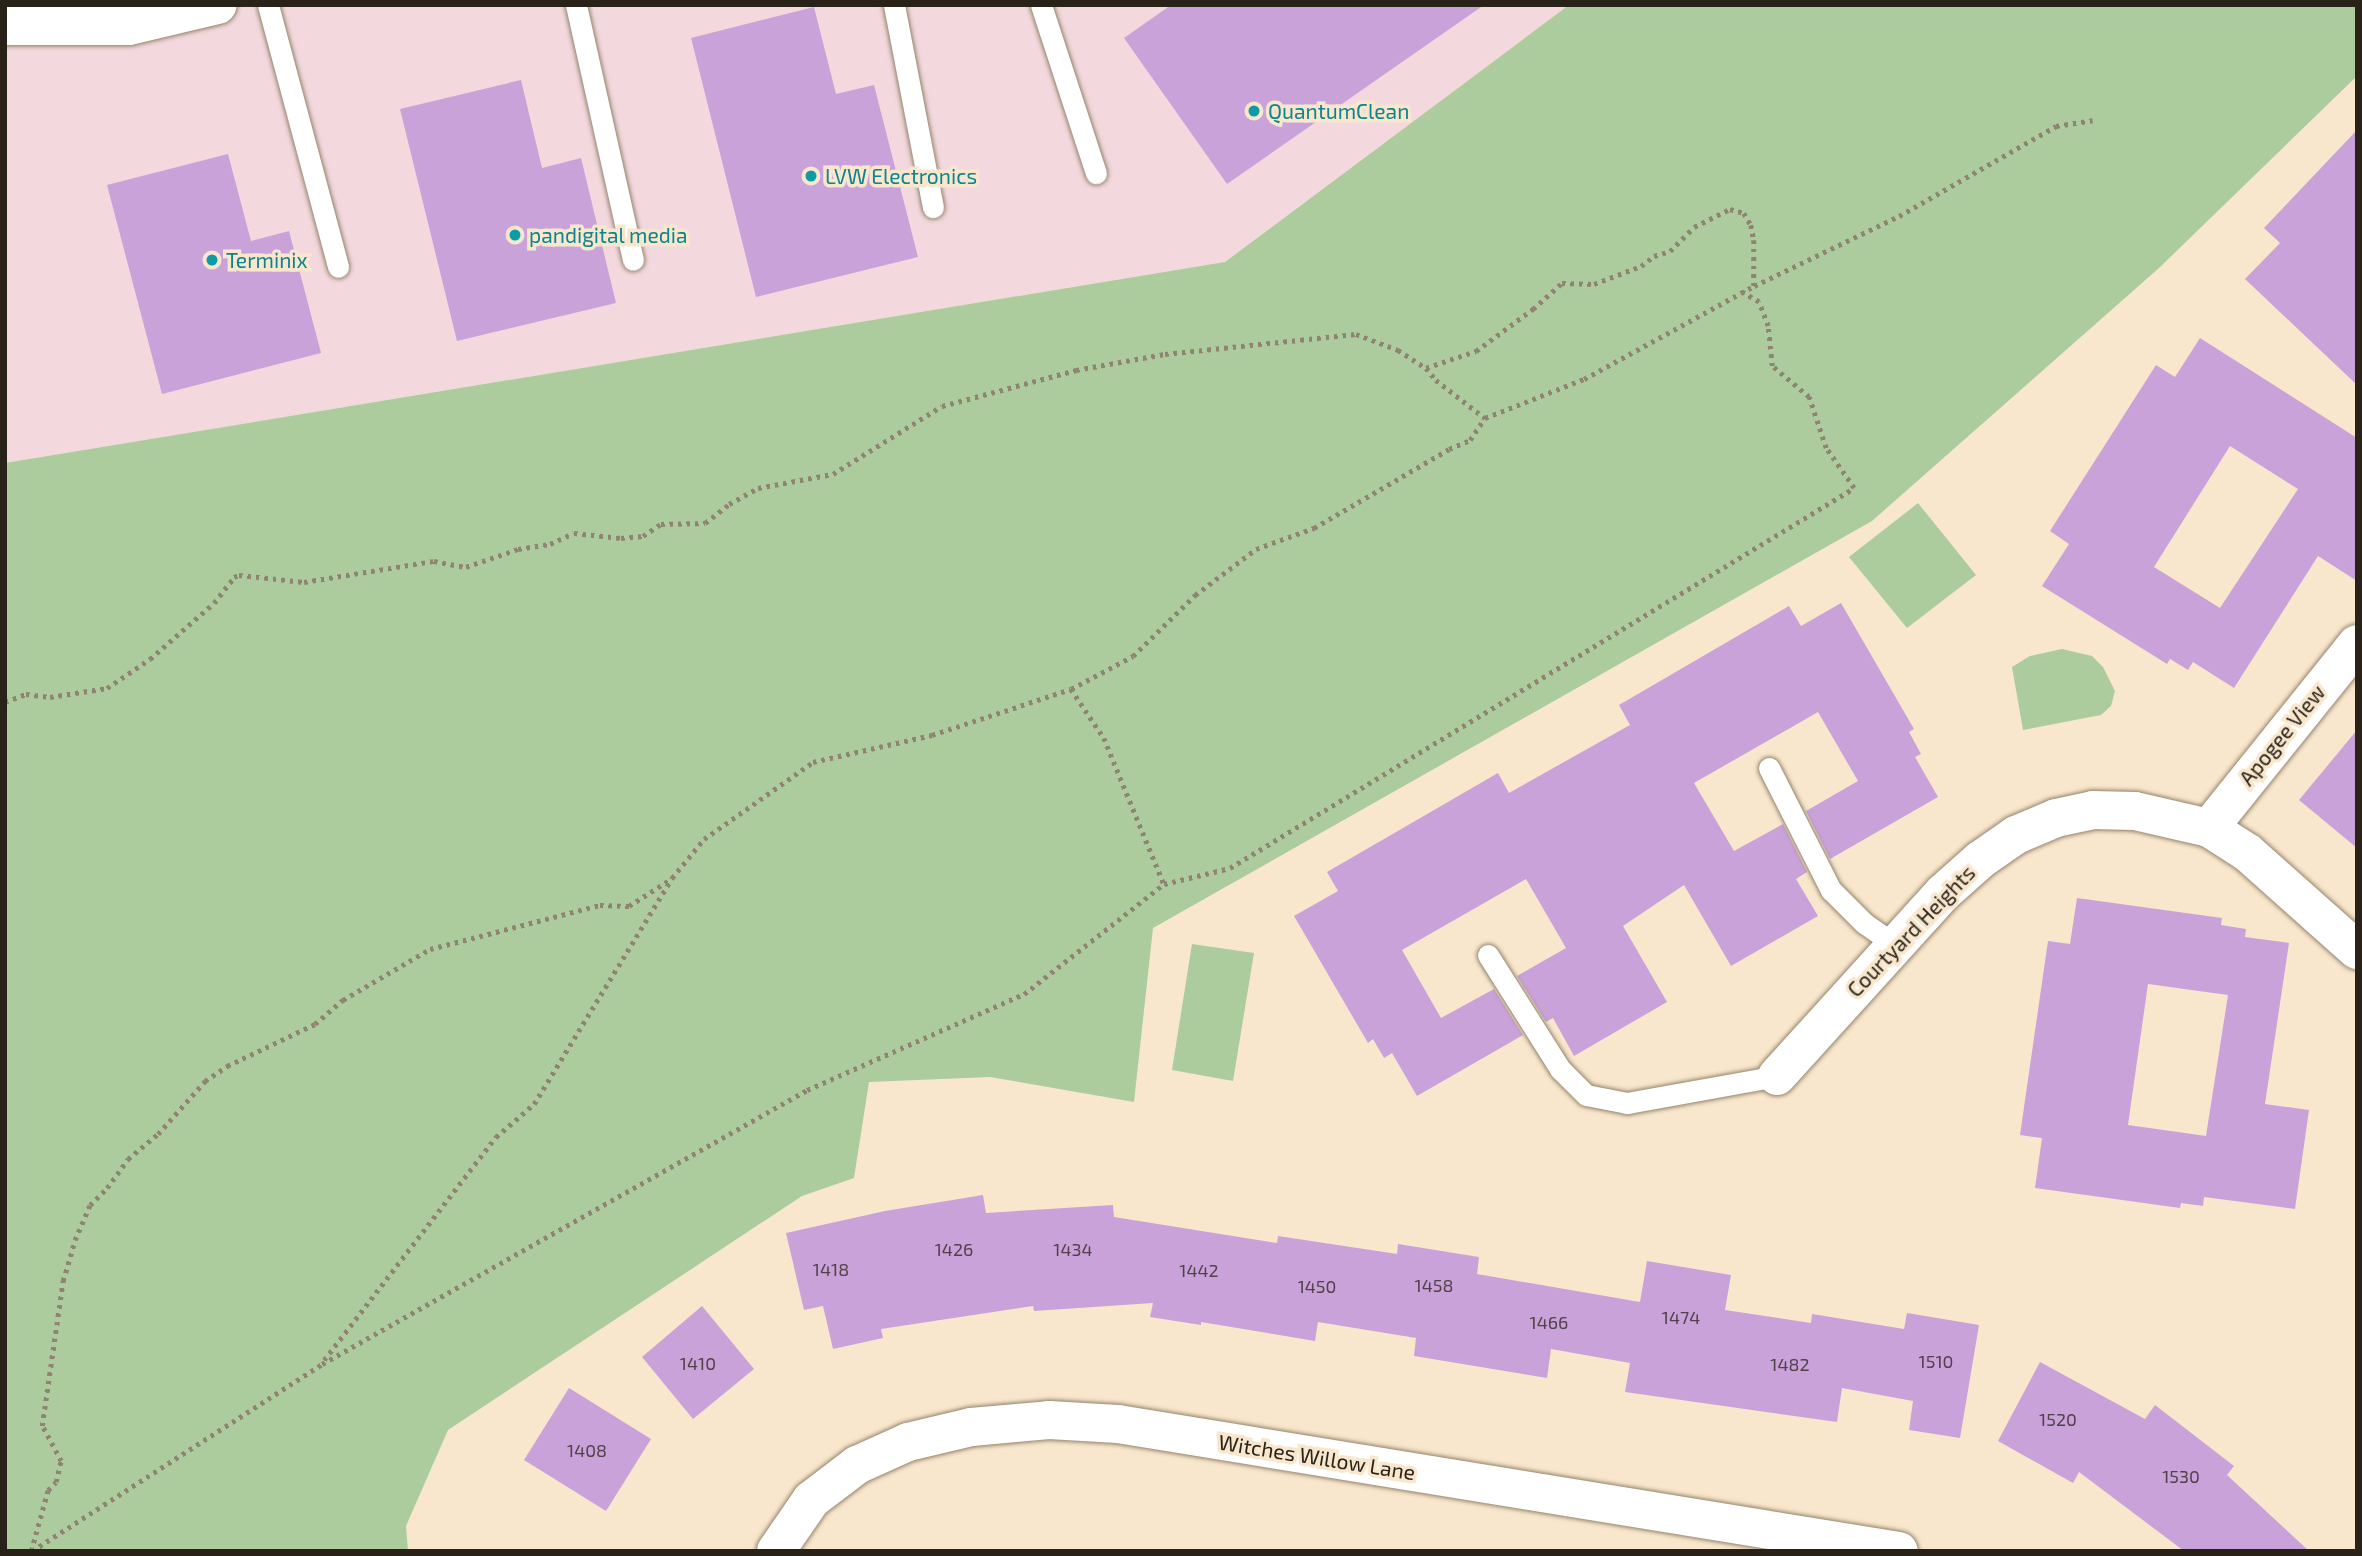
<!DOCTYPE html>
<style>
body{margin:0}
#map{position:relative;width:2362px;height:1556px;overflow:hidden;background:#f9e7cd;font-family:"Exo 2",sans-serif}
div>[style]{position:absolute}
.commercial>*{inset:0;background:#f3d8dd}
.green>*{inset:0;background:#accc9e}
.building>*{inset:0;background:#c9a2da}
.path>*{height:4.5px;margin-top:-2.25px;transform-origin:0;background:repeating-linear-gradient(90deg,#8f8371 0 3.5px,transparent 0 8.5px)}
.roads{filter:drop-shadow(0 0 2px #94846c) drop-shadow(0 0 2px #94846c)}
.service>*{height:21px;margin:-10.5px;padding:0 10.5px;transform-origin:10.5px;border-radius:10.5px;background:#fff}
.minor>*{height:38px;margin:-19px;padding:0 19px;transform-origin:19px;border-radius:19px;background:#fff}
.dots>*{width:19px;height:19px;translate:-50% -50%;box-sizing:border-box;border:4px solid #f9e7cd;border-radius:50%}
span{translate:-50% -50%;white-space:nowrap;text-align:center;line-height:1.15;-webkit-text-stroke:7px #f9e7cd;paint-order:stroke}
.number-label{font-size:18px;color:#504248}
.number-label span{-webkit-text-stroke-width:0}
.culture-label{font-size:21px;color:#0d838f}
.left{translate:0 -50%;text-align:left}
.street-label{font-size:21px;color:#282218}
.frame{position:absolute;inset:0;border:7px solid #282218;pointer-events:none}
</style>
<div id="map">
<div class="commercial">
<i style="clip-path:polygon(5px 5px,1569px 5px,1225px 262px,5px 463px)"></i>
</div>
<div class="green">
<i style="clip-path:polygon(1569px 5px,2357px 5px,2357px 76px,2159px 268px,1872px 521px,1153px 928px,1134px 1102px,990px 1077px,869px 1082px,854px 1178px,802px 1196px,448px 1430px,406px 1526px,408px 1551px,5px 1551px,5px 463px,1225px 262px)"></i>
<i style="clip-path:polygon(1918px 503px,1976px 575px,1907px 628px,1849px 557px)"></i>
<i style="clip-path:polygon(2062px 649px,2092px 656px,2103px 667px,2115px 691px,2111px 706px,2101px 715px,2023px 730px,2012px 667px,2030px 656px)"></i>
<i style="clip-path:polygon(1192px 944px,1254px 953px,1233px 1081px,1172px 1070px)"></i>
</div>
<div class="building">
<i style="clip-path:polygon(1171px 5px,1484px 5px,1227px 184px,1124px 38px)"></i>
<i style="clip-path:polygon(814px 7px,836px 94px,874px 85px,918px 257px,756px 297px,691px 38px)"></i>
<i style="clip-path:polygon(521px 80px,542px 168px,581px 158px,616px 303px,457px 341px,400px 109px)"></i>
<i style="clip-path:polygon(2357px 130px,2357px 385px,2245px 279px,2280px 243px,2264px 228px)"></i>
<i style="clip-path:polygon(228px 154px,251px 241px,289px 231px,321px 353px,162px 394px,107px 185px)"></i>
<i style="clip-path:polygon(evenodd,2200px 338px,2357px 438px,2357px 581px,2318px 556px,2234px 688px,2193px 662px,2188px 670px,2170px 659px,2167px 664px,2042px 586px,2069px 544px,2050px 531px,2156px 365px,2175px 377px,2200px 338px,2230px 446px,2298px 489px,2220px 608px,2154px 567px,2230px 446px)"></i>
<i style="clip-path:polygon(1841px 603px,1914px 729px,1909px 732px,1921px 754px,1915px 757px,1938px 797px,1830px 859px,1806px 811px,1858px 781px,1818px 712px,1694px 783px,1734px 851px,1783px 824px,1807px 872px,1796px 879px,1818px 916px,1731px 966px,1684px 885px,1623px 926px,1667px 1002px,1574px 1056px,1553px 1018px,1546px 1022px,1517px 976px,1566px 948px,1526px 879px,1402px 950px,1441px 1018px,1494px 989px,1523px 1035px,1417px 1096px,1392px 1053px,1384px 1058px,1373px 1039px,1368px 1043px,1294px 916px,1338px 891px,1327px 872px,1498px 773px,1509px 793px,1580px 753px,1630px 725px,1619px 705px,1789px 606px,1801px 626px)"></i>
<i style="clip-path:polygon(2357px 730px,2357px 848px,2299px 800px)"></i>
<i style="clip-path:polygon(evenodd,2077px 898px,2222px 918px,2221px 925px,2246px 929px,2245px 937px,2289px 943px,2265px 1104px,2309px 1110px,2295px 1209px,2204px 1197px,2203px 1206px,2181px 1203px,2180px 1208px,2035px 1188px,2042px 1138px,2020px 1135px,2048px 941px,2070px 944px,2077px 898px,2148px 984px,2228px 995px,2206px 1136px,2128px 1125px,2148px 984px)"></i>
<i style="clip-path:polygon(983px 1195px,986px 1213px,1113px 1205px,1114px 1217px,1277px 1243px,1278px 1236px,1397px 1254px,1398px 1244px,1479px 1257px,1477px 1274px,1640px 1302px,1647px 1261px,1731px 1275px,1725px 1310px,1811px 1323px,1812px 1314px,1904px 1329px,1907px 1313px,1979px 1325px,1960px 1438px,1909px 1430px,1913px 1401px,1842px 1388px,1837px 1422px,1625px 1392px,1630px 1363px,1551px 1349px,1547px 1378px,1414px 1356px,1416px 1338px,1318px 1322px,1315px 1341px,1201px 1322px,1201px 1325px,1150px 1317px,1153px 1303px,1034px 1311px,1033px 1306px,881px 1329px,883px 1338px,833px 1349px,823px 1306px,804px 1310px,786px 1233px,885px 1211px)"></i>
<i style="clip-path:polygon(702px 1306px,754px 1369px,693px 1419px,642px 1357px)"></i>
<i style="clip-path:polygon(2040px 1362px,2145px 1419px,2155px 1405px,2234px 1466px,2227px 1475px,2309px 1551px,2184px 1551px,2079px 1472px,2073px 1483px,1998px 1441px)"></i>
<i style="clip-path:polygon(569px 1388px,651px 1439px,606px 1511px,524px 1460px)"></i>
</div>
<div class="path">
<i style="left:1426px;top:368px;width:53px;rotate:-18.8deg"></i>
<i style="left:1476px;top:351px;width:71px;rotate:-36.4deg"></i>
<i style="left:1533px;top:309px;width:39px;rotate:-42deg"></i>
<i style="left:1562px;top:283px;width:32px;rotate:2deg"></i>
<i style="left:1594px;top:284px;width:50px;rotate:-21deg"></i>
<i style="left:1641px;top:266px;width:16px;rotate:-38deg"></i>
<i style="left:1654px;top:256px;width:17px;rotate:-17deg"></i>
<i style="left:1670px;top:251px;width:34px;rotate:-45deg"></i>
<i style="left:1694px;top:227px;width:40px;rotate:-26.6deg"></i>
<i style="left:1730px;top:209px;width:15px;rotate:16deg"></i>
<i style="left:1744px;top:213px;width:14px;rotate:60deg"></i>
<i style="left:1751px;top:225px;width:15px;rotate:79deg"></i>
<i style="left:1754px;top:240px;width:46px;rotate:90deg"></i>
<i style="left:1071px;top:689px;width:59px;rotate:56deg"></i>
<i style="left:1104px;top:738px;width:158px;rotate:67.7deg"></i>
<i style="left:5px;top:702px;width:22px;rotate:-21deg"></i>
<i style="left:26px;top:694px;width:24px;rotate:7deg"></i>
<i style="left:50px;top:697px;width:58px;rotate:-9deg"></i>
<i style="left:107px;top:688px;width:52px;rotate:-34deg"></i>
<i style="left:150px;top:659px;width:85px;rotate:-41.2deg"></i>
<i style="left:214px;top:603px;width:33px;rotate:-52deg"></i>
<i style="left:234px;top:577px;width:5px;rotate:-22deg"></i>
<i style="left:239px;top:575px;width:65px;rotate:6.1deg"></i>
<i style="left:304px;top:582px;width:132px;rotate:-9.2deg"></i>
<i style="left:434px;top:561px;width:33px;rotate:11deg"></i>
<i style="left:466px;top:567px;width:55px;rotate:-19.1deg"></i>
<i style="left:518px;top:549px;width:32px;rotate:-9deg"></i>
<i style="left:550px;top:544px;width:26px;rotate:-25deg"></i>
<i style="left:574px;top:533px;width:47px;rotate:6.1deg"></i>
<i style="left:621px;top:538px;width:22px;rotate:-5deg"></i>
<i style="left:643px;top:536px;width:22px;rotate:-34deg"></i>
<i style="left:661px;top:524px;width:44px;rotate:-1.3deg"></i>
<i style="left:705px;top:523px;width:31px;rotate:-38deg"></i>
<i style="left:729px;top:504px;width:33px;rotate:-29deg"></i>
<i style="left:758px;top:488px;width:76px;rotate:-10.6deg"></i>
<i style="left:833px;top:474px;width:128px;rotate:-32deg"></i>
<i style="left:942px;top:406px;width:139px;rotate:-15deg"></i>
<i style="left:1076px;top:370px;width:90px;rotate:-10.2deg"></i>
<i style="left:1165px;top:354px;width:192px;rotate:-6deg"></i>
<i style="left:1356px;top:334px;width:45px;rotate:20.9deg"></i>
<i style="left:1398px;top:350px;width:33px;rotate:33deg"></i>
<i style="left:1426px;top:368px;width:16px;rotate:50deg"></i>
<i style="left:1436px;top:380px;width:62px;rotate:37.8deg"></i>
<i style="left:324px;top:1360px;width:282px;rotate:-52.4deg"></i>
<i style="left:496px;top:1137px;width:50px;rotate:-41deg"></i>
<i style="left:534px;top:1104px;width:265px;rotate:-58.6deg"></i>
<i style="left:672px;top:878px;width:50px;rotate:-50.6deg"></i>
<i style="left:704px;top:839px;width:133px;rotate:-35.2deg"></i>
<i style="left:813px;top:762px;width:122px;rotate:-12.8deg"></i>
<i style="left:932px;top:735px;width:146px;rotate:-18.3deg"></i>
<i style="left:1071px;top:689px;width:70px;rotate:-28deg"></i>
<i style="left:1133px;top:656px;width:87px;rotate:-44.5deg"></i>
<i style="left:1195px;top:595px;width:76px;rotate:-37deg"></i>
<i style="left:1256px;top:549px;width:62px;rotate:-19.9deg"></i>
<i style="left:1314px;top:528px;width:156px;rotate:-30.3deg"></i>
<i style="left:1449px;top:449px;width:23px;rotate:-23deg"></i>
<i style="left:1470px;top:440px;width:27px;rotate:-56deg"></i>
<i style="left:1485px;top:418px;width:106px;rotate:-21.5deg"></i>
<i style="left:1584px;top:379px;width:194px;rotate:-28.7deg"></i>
<i style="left:1754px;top:286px;width:161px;rotate:-25.8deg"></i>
<i style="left:1899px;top:216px;width:181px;rotate:-29.8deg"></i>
<i style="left:2056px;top:126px;width:37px;rotate:-9deg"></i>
<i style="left:31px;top:1551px;width:63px;rotate:-74.4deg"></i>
<i style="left:48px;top:1490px;width:11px;rotate:-45deg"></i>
<i style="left:56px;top:1482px;width:22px;rotate:-77deg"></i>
<i style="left:61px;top:1461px;width:40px;rotate:-118deg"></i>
<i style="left:42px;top:1426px;width:147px;rotate:-81.8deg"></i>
<i style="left:63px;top:1281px;width:43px;rotate:-73.7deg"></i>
<i style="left:75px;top:1240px;width:38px;rotate:-67deg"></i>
<i style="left:90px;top:1205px;width:24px;rotate:-45deg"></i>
<i style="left:107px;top:1188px;width:36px;rotate:-54deg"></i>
<i style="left:128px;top:1159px;width:39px;rotate:-40deg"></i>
<i style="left:158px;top:1134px;width:71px;rotate:-48.4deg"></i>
<i style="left:205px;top:1081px;width:27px;rotate:-34deg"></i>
<i style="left:227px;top:1066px;width:98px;rotate:-25.5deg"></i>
<i style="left:315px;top:1024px;width:37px;rotate:-41deg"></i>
<i style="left:343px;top:1000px;width:101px;rotate:-30.4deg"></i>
<i style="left:430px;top:949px;width:176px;rotate:-14.5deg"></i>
<i style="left:600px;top:905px;width:29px;rotate:2deg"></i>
<i style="left:629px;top:906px;width:50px;rotate:-32.7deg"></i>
<i style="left:32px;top:1551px;width:345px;rotate:-32.8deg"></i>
<i style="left:322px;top:1364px;width:557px;rotate:-29.46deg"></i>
<i style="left:807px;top:1090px;width:237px;rotate:-23.9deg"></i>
<i style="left:1024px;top:994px;width:178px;rotate:-38.2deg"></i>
<i style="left:1164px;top:884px;width:68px;rotate:-13.6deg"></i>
<i style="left:1230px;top:868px;width:731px;rotate:-31.34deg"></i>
<i style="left:1854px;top:488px;width:49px;rotate:-125deg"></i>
<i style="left:1826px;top:448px;width:54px;rotate:-108.4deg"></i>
<i style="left:1809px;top:397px;width:48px;rotate:-140deg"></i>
<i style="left:1772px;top:366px;width:40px;rotate:-95.7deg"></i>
<i style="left:1768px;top:326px;width:26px;rotate:-111deg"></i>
<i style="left:1759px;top:302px;width:20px;rotate:-150deg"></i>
</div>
<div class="roads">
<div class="service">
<i style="left:268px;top:5px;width:271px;rotate:75deg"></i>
<i style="left:576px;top:5px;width:261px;rotate:77.4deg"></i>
<i style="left:894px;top:5px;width:206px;rotate:79.1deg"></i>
<i style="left:1041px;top:5px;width:177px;rotate:71.9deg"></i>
<i style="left:1769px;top:768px;width:137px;rotate:63.1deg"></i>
<i style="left:1831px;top:890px;width:47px;rotate:45deg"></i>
<i style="left:1864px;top:923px;width:39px;rotate:35deg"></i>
<i style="left:1488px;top:955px;width:135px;rotate:57.7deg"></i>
<i style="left:1560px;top:1069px;width:37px;rotate:45deg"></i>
<i style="left:1586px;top:1095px;width:42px;rotate:11deg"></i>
<i style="left:1627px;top:1103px;width:152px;rotate:-10.2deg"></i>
</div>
<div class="minor">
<i style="left:5px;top:26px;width:124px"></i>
<i style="left:129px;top:26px;width:91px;rotate:-13.3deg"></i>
<i style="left:2209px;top:828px;width:236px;rotate:-51.2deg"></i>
<i style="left:1777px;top:1076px;width:247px;rotate:-47.8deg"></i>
<i style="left:1943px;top:893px;width:50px;rotate:-41.7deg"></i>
<i style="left:1980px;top:860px;width:44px;rotate:-34.8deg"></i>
<i style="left:2016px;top:835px;width:43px;rotate:-23deg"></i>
<i style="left:2056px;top:818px;width:38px;rotate:-12deg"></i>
<i style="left:2093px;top:810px;width:42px;rotate:1.4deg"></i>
<i style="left:2135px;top:811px;width:76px;rotate:12.9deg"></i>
<i style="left:2209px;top:828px;width:46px;rotate:32.7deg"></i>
<i style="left:2248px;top:853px;width:146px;rotate:41.7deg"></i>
<i style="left:776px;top:1551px;width:62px;rotate:-55.5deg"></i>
<i style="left:811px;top:1500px;width:58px;rotate:-37.3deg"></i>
<i style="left:857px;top:1465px;width:56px;rotate:-24.3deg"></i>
<i style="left:908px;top:1442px;width:65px;rotate:-13.4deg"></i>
<i style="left:971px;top:1427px;width:78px;rotate:-5.1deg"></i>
<i style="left:1049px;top:1420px;width:69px;rotate:3.3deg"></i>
<i style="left:1118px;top:1424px;width:791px;rotate:9.24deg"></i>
</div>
</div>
<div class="dots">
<i style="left:1254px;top:111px;background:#0f9aa8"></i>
<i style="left:811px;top:176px;background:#0f9aa8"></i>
<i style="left:515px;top:235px;background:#0f9aa8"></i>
<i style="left:212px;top:260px;background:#0f9aa8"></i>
</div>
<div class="number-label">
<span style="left:954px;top:1249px">1426</span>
<span style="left:1073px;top:1249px">1434</span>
<span style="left:831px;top:1269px">1418</span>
<span style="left:1199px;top:1270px">1442</span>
<span style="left:1434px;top:1285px">1458</span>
<span style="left:1317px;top:1286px">1450</span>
<span style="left:1681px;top:1317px">1474</span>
<span style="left:1549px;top:1322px">1466</span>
<span style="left:1936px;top:1361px">1510</span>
<span style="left:698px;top:1363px">1410</span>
<span style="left:1790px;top:1364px">1482</span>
<span style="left:2058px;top:1419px">1520</span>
<span style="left:587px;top:1450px">1408</span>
<span style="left:2181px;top:1476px">1530</span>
</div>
<div class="culture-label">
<span class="left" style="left:1268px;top:111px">QuantumClean</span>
<span class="left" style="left:825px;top:176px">LVW Electronics</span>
<span class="left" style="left:529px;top:235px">pandigital media</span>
<span class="left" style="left:226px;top:260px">Terminix</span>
</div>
<div class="street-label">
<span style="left:2282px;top:735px;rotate:-51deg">Apogee View</span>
<span style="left:1911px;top:931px;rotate:-46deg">Courtyard Heights</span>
<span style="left:1317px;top:1457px;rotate:9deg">Witches Willow Lane</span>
</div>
<div class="frame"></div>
</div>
